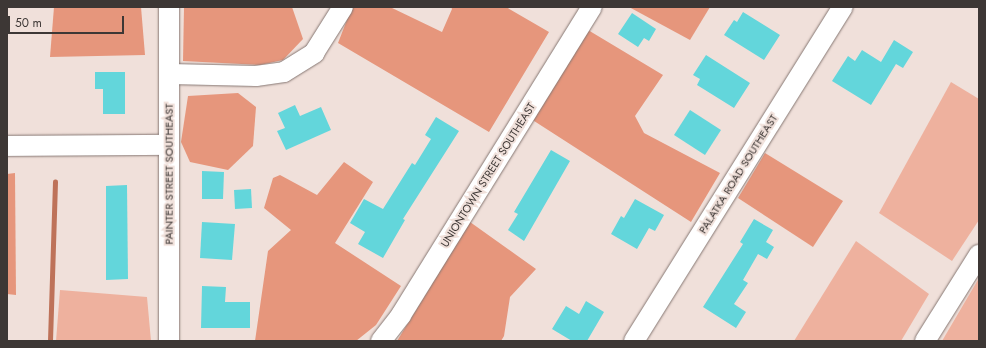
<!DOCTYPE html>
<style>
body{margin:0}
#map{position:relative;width:986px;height:348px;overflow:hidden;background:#f0e0da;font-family:Jost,sans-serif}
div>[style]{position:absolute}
.green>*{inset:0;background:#eeb19e}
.forest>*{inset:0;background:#e6967c}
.stream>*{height:4.5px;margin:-2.25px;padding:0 2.25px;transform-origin:2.25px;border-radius:2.25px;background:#be7259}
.building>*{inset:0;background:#63d6db}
.roads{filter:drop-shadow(0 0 1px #867773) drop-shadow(0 0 1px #867773)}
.minor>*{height:20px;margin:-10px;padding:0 10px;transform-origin:10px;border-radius:10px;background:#fff}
span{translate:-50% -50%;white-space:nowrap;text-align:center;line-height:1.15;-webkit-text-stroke:4px #f0e0da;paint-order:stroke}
.street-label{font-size:11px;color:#3d3735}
.frame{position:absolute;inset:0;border:8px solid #3d3735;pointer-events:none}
.scale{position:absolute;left:8px;top:16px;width:116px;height:18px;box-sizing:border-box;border:2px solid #3d3735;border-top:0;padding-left:5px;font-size:12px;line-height:14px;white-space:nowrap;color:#3d3735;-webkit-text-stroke:3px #f0e0da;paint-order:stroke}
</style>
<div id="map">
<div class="green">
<i style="clip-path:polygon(951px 82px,979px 99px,979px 220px,952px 261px,879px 213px)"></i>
<i style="clip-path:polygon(856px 241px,929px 294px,901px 341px,794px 341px)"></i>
<i style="clip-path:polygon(979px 278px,979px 341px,942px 341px)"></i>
<i style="clip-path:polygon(60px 290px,147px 297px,151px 341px,56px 341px)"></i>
</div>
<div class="forest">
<i style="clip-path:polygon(54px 7px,141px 7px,145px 55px,50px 57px)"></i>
<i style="clip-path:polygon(184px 7px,292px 7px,303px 39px,283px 60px,260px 65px,183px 61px)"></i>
<i style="clip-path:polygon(352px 7px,390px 7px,442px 32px,452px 9px,451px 7px,506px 7px,549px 32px,489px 132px,338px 43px)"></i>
<i style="clip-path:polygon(629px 7px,710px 7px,690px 40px)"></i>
<i style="clip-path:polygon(588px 30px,663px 75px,635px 116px,644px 133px,720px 173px,691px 222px,531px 119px)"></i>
<i style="clip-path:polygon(238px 93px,256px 107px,253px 146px,228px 170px,190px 162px,181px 142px,188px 96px)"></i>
<i style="clip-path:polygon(765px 153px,843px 201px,813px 247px,738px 198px)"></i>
<i style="clip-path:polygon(344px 162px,373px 182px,335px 243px,401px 286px,376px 325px,356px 341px,255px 341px,268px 251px,291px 230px,264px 208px,273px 178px,280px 175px,317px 195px)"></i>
<i style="clip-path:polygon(15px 173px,16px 295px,7px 294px,7px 174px)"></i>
<i style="clip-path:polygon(470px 222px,536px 269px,510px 297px,504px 336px,501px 341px,397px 341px)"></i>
</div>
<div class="stream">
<i style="left:50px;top:341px;width:159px;rotate:-88.2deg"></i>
</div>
<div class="building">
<i style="clip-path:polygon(743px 12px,780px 35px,764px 60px,724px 35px,734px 20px,737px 22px)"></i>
<i style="clip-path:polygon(632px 13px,656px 29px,649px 41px,644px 38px,638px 47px,618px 34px)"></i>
<i style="clip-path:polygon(894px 40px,913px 52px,903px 68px,896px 64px,871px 105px,832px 81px,848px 56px,855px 61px,862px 50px,881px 62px)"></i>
<i style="clip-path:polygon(706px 55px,750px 83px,734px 108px,697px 85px,700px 79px,693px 75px)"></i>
<i style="clip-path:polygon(95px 72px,125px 72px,125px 114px,103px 114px,103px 89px,95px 89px)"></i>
<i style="clip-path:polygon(295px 105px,300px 116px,321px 107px,331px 130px,286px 150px,277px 131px,285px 128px,278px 113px)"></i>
<i style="clip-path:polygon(690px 110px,721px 130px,705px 155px,674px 135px)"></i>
<i style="clip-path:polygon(436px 117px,459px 131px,403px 219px,405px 220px,383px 258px,358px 244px,365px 232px,350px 223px,364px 199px,383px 209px,412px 163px,415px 165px,431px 139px,425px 135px)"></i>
<i style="clip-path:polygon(551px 150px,570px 161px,524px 241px,508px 230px,518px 214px,514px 212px)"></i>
<i style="clip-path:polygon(202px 171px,224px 172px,223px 199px,202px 199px)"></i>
<i style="clip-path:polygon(127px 185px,128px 279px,106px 280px,106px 186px)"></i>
<i style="clip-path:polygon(251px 189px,252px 208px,235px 209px,234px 190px)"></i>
<i style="clip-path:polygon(635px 199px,664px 215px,655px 231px,649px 228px,637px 249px,611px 234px,621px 216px,624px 218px)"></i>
<i style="clip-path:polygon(754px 219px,773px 230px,766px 242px,774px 247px,767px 259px,758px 254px,743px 280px,748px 283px,734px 304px,746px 312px,736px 328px,703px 307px,743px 244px,740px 242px)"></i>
<i style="clip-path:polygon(202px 222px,235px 224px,232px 260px,200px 258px)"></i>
<i style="clip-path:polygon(202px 286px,226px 287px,225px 302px,250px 302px,250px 328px,201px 328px)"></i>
<i style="clip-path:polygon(586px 301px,604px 312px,587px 341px,572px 341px,552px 329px,566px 306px,579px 314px)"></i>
</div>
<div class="roads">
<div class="minor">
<i style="left:170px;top:74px;width:86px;rotate:1.3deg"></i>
<i style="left:256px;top:76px;width:28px;rotate:-8deg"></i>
<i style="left:284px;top:72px;width:36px;rotate:-32deg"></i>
<i style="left:314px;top:53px;width:54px;rotate:-57.8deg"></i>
<i style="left:7px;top:146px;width:162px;rotate:-0.4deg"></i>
<i style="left:169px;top:341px;width:334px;rotate:-90deg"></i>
<i style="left:381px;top:341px;width:33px;rotate:-52deg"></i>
<i style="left:401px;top:315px;width:362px;rotate:-58.2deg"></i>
<i style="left:634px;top:341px;width:394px;rotate:-58deg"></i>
<i style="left:925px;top:341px;width:102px;rotate:-57.9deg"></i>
</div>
</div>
<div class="street-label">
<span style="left:169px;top:174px;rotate:-90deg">PAINTER STREET SOUTHEAST</span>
<span style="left:738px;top:174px;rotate:-58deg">PALATKA ROAD SOUTHEAST</span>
<span style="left:488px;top:175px;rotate:-58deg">UNIONTOWN STREET SOUTHEAST</span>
</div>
<div class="frame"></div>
<div class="scale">50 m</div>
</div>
